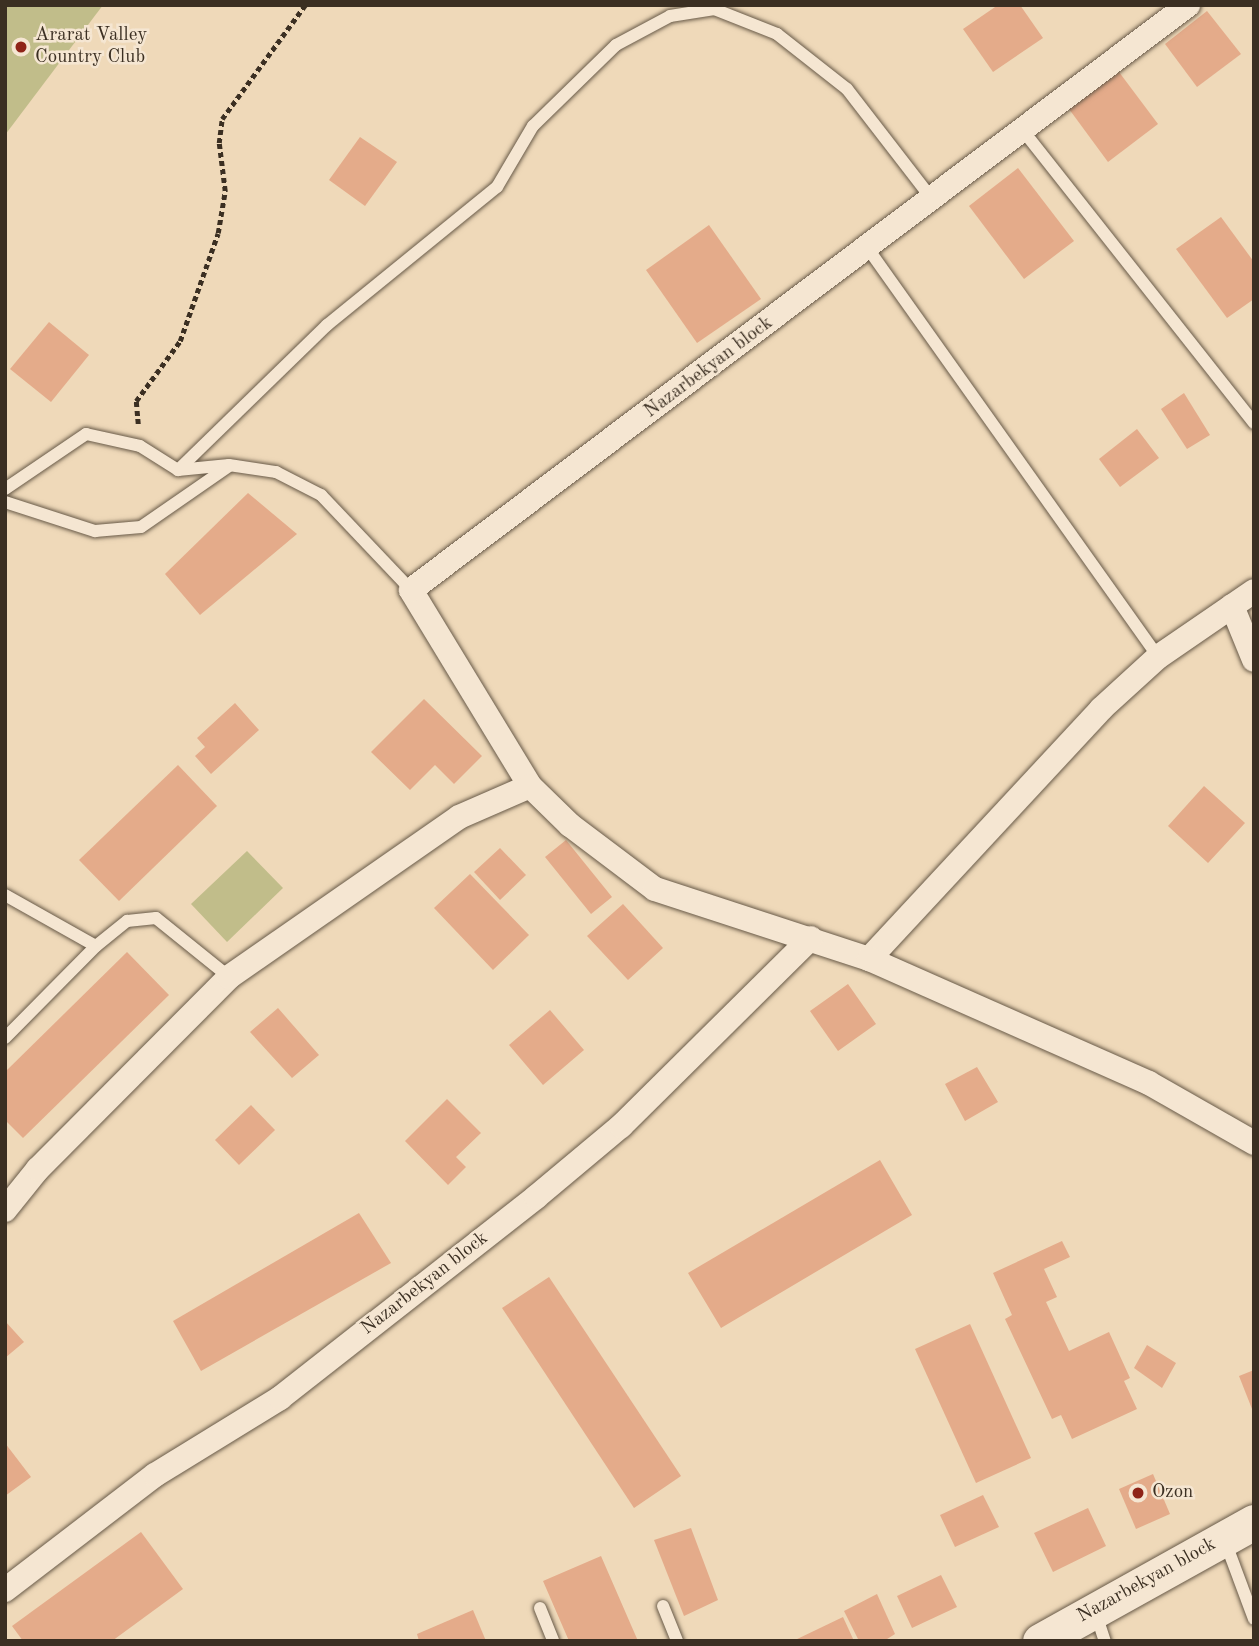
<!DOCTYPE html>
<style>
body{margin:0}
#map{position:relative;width:1259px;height:1646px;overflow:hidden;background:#efd9b9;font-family:"Old Standard TT",serif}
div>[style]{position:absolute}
.green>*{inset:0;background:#c1bd8a}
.building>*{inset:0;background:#e4ab8a}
.path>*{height:4.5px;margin-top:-2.25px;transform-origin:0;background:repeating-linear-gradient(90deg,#3b2f22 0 5px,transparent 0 8.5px)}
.roads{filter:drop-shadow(0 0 2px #685a48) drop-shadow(0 0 2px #685a48)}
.lane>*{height:12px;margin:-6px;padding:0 6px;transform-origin:6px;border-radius:6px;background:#f5e6d2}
.street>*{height:24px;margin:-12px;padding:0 12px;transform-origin:12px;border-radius:12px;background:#f5e6d2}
.secondary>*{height:35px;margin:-17.5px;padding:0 17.5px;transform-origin:17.5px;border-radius:17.5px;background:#f5e6d2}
.dots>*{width:19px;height:19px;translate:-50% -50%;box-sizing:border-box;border:4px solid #f5e6d2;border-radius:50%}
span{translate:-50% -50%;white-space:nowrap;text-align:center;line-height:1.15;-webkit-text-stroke:5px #f5e6d2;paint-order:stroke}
.poi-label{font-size:19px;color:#3b2f22}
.left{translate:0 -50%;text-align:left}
.street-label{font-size:19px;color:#3b2f22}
.frame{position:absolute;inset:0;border:7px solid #3b2f22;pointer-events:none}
</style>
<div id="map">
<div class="green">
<i style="clip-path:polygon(5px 5px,103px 5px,5px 135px)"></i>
<i style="clip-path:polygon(247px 851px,283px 888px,227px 942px,191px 904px)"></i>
</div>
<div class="building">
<i style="clip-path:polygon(998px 5px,1020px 5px,1043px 38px,993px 72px,963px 29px)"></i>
<i style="clip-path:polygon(1207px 11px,1241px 54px,1197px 87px,1165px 44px)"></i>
<i style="clip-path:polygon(1119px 72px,1158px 124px,1108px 162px,1069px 109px)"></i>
<i style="clip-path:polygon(360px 137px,397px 162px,365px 206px,329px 180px)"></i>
<i style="clip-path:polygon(1018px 168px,1074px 241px,1024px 279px,969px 206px)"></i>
<i style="clip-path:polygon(1221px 217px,1254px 262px,1254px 299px,1227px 318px,1176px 249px)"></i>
<i style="clip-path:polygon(709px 225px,761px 299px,697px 343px,646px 270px)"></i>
<i style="clip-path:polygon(49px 322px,89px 355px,51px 402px,10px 369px)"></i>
<i style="clip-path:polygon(1184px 393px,1210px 435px,1187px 449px,1161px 409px)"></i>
<i style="clip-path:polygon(1137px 429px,1159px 458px,1120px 487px,1099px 459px)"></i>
<i style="clip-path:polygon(248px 493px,297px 534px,200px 615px,165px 574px)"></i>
<i style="clip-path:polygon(424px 699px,482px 756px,454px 784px,435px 765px,410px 790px,371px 752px)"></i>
<i style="clip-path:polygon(235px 703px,259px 730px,211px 774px,195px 756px,205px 747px,197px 738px)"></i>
<i style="clip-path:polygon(178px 765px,217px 806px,119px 901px,79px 860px)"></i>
<i style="clip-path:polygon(1204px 786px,1245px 823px,1208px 863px,1168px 826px)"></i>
<i style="clip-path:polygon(566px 840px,612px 897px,591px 914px,545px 857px)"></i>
<i style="clip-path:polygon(500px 848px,526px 875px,500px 900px,474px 872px)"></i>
<i style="clip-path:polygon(470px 874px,529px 935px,493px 970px,434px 908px)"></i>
<i style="clip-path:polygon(623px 904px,663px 948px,628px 980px,587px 936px)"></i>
<i style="clip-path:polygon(127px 952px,169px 995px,23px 1138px,5px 1120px,5px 1072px)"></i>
<i style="clip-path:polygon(848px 984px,876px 1024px,838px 1051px,810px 1011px)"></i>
<i style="clip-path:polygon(278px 1008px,319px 1055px,292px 1078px,250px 1032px)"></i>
<i style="clip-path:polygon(550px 1010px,584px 1050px,543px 1085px,509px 1045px)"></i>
<i style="clip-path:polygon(977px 1067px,998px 1102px,965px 1121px,945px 1084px)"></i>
<i style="clip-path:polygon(447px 1099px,481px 1133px,456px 1157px,466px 1167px,448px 1185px,405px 1141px)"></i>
<i style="clip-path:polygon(251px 1105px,275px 1130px,239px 1165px,215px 1140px)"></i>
<i style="clip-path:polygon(880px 1160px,912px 1215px,721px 1328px,688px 1273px)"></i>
<i style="clip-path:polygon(359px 1213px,391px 1263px,201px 1371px,173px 1321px)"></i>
<i style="clip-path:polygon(1062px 1241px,1070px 1257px,1044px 1269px,1057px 1297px,1046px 1302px,1069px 1351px,1109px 1332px,1130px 1378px,1124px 1381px,1137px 1409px,1072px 1439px,1061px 1415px,1052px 1419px,1005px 1319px,1012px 1315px,993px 1273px)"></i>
<i style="clip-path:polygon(549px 1277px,681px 1476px,634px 1508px,502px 1308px)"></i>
<i style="clip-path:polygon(5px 1321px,24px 1342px,5px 1358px)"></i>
<i style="clip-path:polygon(970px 1324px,1031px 1458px,976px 1483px,915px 1349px)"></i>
<i style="clip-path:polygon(1147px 1345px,1176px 1363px,1162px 1388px,1134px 1368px)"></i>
<i style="clip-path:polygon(1254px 1370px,1254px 1414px,1239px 1376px)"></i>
<i style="clip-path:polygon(5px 1443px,31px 1477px,5px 1496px)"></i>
<i style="clip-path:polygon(1153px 1474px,1170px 1514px,1136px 1529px,1119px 1489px)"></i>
<i style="clip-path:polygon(983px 1495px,999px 1527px,955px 1547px,940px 1515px)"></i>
<i style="clip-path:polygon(1088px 1508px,1106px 1546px,1053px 1572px,1034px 1533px)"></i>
<i style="clip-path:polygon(691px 1528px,718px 1600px,684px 1616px,654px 1540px)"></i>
<i style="clip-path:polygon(141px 1532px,183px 1589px,112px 1641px,23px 1641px,12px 1626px)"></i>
<i style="clip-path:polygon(601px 1556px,631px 1625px,638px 1641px,569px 1641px,543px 1581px)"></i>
<i style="clip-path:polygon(941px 1575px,957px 1607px,912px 1628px,897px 1596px)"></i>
<i style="clip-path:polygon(877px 1594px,895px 1634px,884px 1641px,859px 1641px,844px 1611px)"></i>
<i style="clip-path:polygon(473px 1610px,486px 1641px,419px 1641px,417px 1634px)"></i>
<i style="clip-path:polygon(843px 1617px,854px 1641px,793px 1641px)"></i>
</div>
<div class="path">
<i style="left:138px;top:424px;width:23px;rotate:-95deg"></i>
<i style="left:136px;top:401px;width:74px;rotate:-53.7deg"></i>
<i style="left:180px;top:341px;width:114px;rotate:-70.6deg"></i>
<i style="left:218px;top:233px;width:43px;rotate:-80.5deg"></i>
<i style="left:225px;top:191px;width:48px;rotate:-97.1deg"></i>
<i style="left:219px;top:143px;width:24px;rotate:-83deg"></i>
<i style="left:222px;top:119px;width:141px;rotate:-53.9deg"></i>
</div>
<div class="roads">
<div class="lane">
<i style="left:1021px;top:128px;width:376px;rotate:51.7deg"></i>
<i style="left:869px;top:250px;width:499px;rotate:54.6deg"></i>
<i style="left:178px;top:470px;width:208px;rotate:-44.2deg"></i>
<i style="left:327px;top:325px;width:219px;rotate:-39.1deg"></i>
<i style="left:497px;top:187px;width:71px;rotate:-59.5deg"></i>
<i style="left:533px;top:126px;width:116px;rotate:-44.3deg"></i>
<i style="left:616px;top:45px;width:61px;rotate:-28.2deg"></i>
<i style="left:670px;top:16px;width:45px;rotate:-9deg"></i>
<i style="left:714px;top:9px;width:68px;rotate:21.6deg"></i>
<i style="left:777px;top:34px;width:89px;rotate:38.2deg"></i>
<i style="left:847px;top:89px;width:139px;rotate:52.3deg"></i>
<i style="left:5px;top:489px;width:98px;rotate:-34.2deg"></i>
<i style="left:86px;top:434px;width:55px;rotate:12.5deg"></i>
<i style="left:140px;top:446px;width:45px;rotate:32.3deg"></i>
<i style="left:178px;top:470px;width:51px;rotate:-5.6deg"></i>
<i style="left:229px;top:465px;width:48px;rotate:8.5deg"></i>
<i style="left:276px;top:472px;width:51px;rotate:27.1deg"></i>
<i style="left:321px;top:495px;width:131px;rotate:46.5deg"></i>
<i style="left:5px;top:502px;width:95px;rotate:17.9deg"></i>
<i style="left:95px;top:531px;width:46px;rotate:-5deg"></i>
<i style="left:141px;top:527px;width:107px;rotate:-34.7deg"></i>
<i style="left:5px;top:895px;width:104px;rotate:29.3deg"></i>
<i style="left:96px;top:946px;width:40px;rotate:-39deg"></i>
<i style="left:127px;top:921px;width:29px;rotate:-6deg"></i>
<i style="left:156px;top:918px;width:94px;rotate:38.9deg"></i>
<i style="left:5px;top:1038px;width:129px;rotate:-45.3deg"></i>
<i style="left:1225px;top:1541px;width:83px;rotate:69.6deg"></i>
<i style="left:663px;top:1606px;width:38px;rotate:68deg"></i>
<i style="left:540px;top:1608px;width:35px;rotate:68deg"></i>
<i style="left:1095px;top:1611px;width:32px;rotate:72deg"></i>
</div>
<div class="street">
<i style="left:1232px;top:606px;width:58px;rotate:67.8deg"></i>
<i style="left:530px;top:786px;width:229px;rotate:-121.3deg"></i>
<i style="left:411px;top:590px;width:973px;rotate:-36.98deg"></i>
<i style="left:869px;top:959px;width:341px;rotate:-47.1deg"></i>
<i style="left:1101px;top:709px;width:77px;rotate:-42.4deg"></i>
<i style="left:1158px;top:657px;width:116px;rotate:-34.5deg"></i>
<i style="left:5px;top:1210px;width:53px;rotate:-51.2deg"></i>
<i style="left:38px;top:1169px;width:271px;rotate:-45.1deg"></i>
<i style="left:229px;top:977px;width:280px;rotate:-34.8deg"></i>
<i style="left:459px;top:817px;width:77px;rotate:-23.6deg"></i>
<i style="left:530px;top:786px;width:56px;rotate:44.3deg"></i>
<i style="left:570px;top:825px;width:106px;rotate:37deg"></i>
<i style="left:655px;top:889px;width:225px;rotate:18.1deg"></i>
<i style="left:869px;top:959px;width:306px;rotate:23.9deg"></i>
<i style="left:1149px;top:1083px;width:121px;rotate:29.7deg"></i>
<i style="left:5px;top:1590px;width:189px;rotate:-37.5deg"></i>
<i style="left:155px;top:1475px;width:147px;rotate:-31.6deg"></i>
<i style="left:280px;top:1398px;width:325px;rotate:-38.1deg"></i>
<i style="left:536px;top:1197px;width:111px;rotate:-39.9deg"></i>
<i style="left:621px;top:1126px;width:267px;rotate:-44.7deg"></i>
</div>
<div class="secondary">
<i style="left:1040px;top:1641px;width:245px;rotate:-29.1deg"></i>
</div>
</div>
<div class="dots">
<i style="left:21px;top:47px;background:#8f2418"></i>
<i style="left:1138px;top:1493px;background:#8f2418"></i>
</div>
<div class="poi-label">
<span class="left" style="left:35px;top:47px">Ararat Valley<br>Country Club</span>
<span class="left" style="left:1152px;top:1493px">Ozon</span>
</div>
<div class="street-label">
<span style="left:709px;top:368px;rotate:-37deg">Nazarbekyan block</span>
<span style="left:425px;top:1284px;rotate:-38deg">Nazarbekyan block</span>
<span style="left:1147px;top:1581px;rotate:-29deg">Nazarbekyan block</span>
</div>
<div class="frame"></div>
</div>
